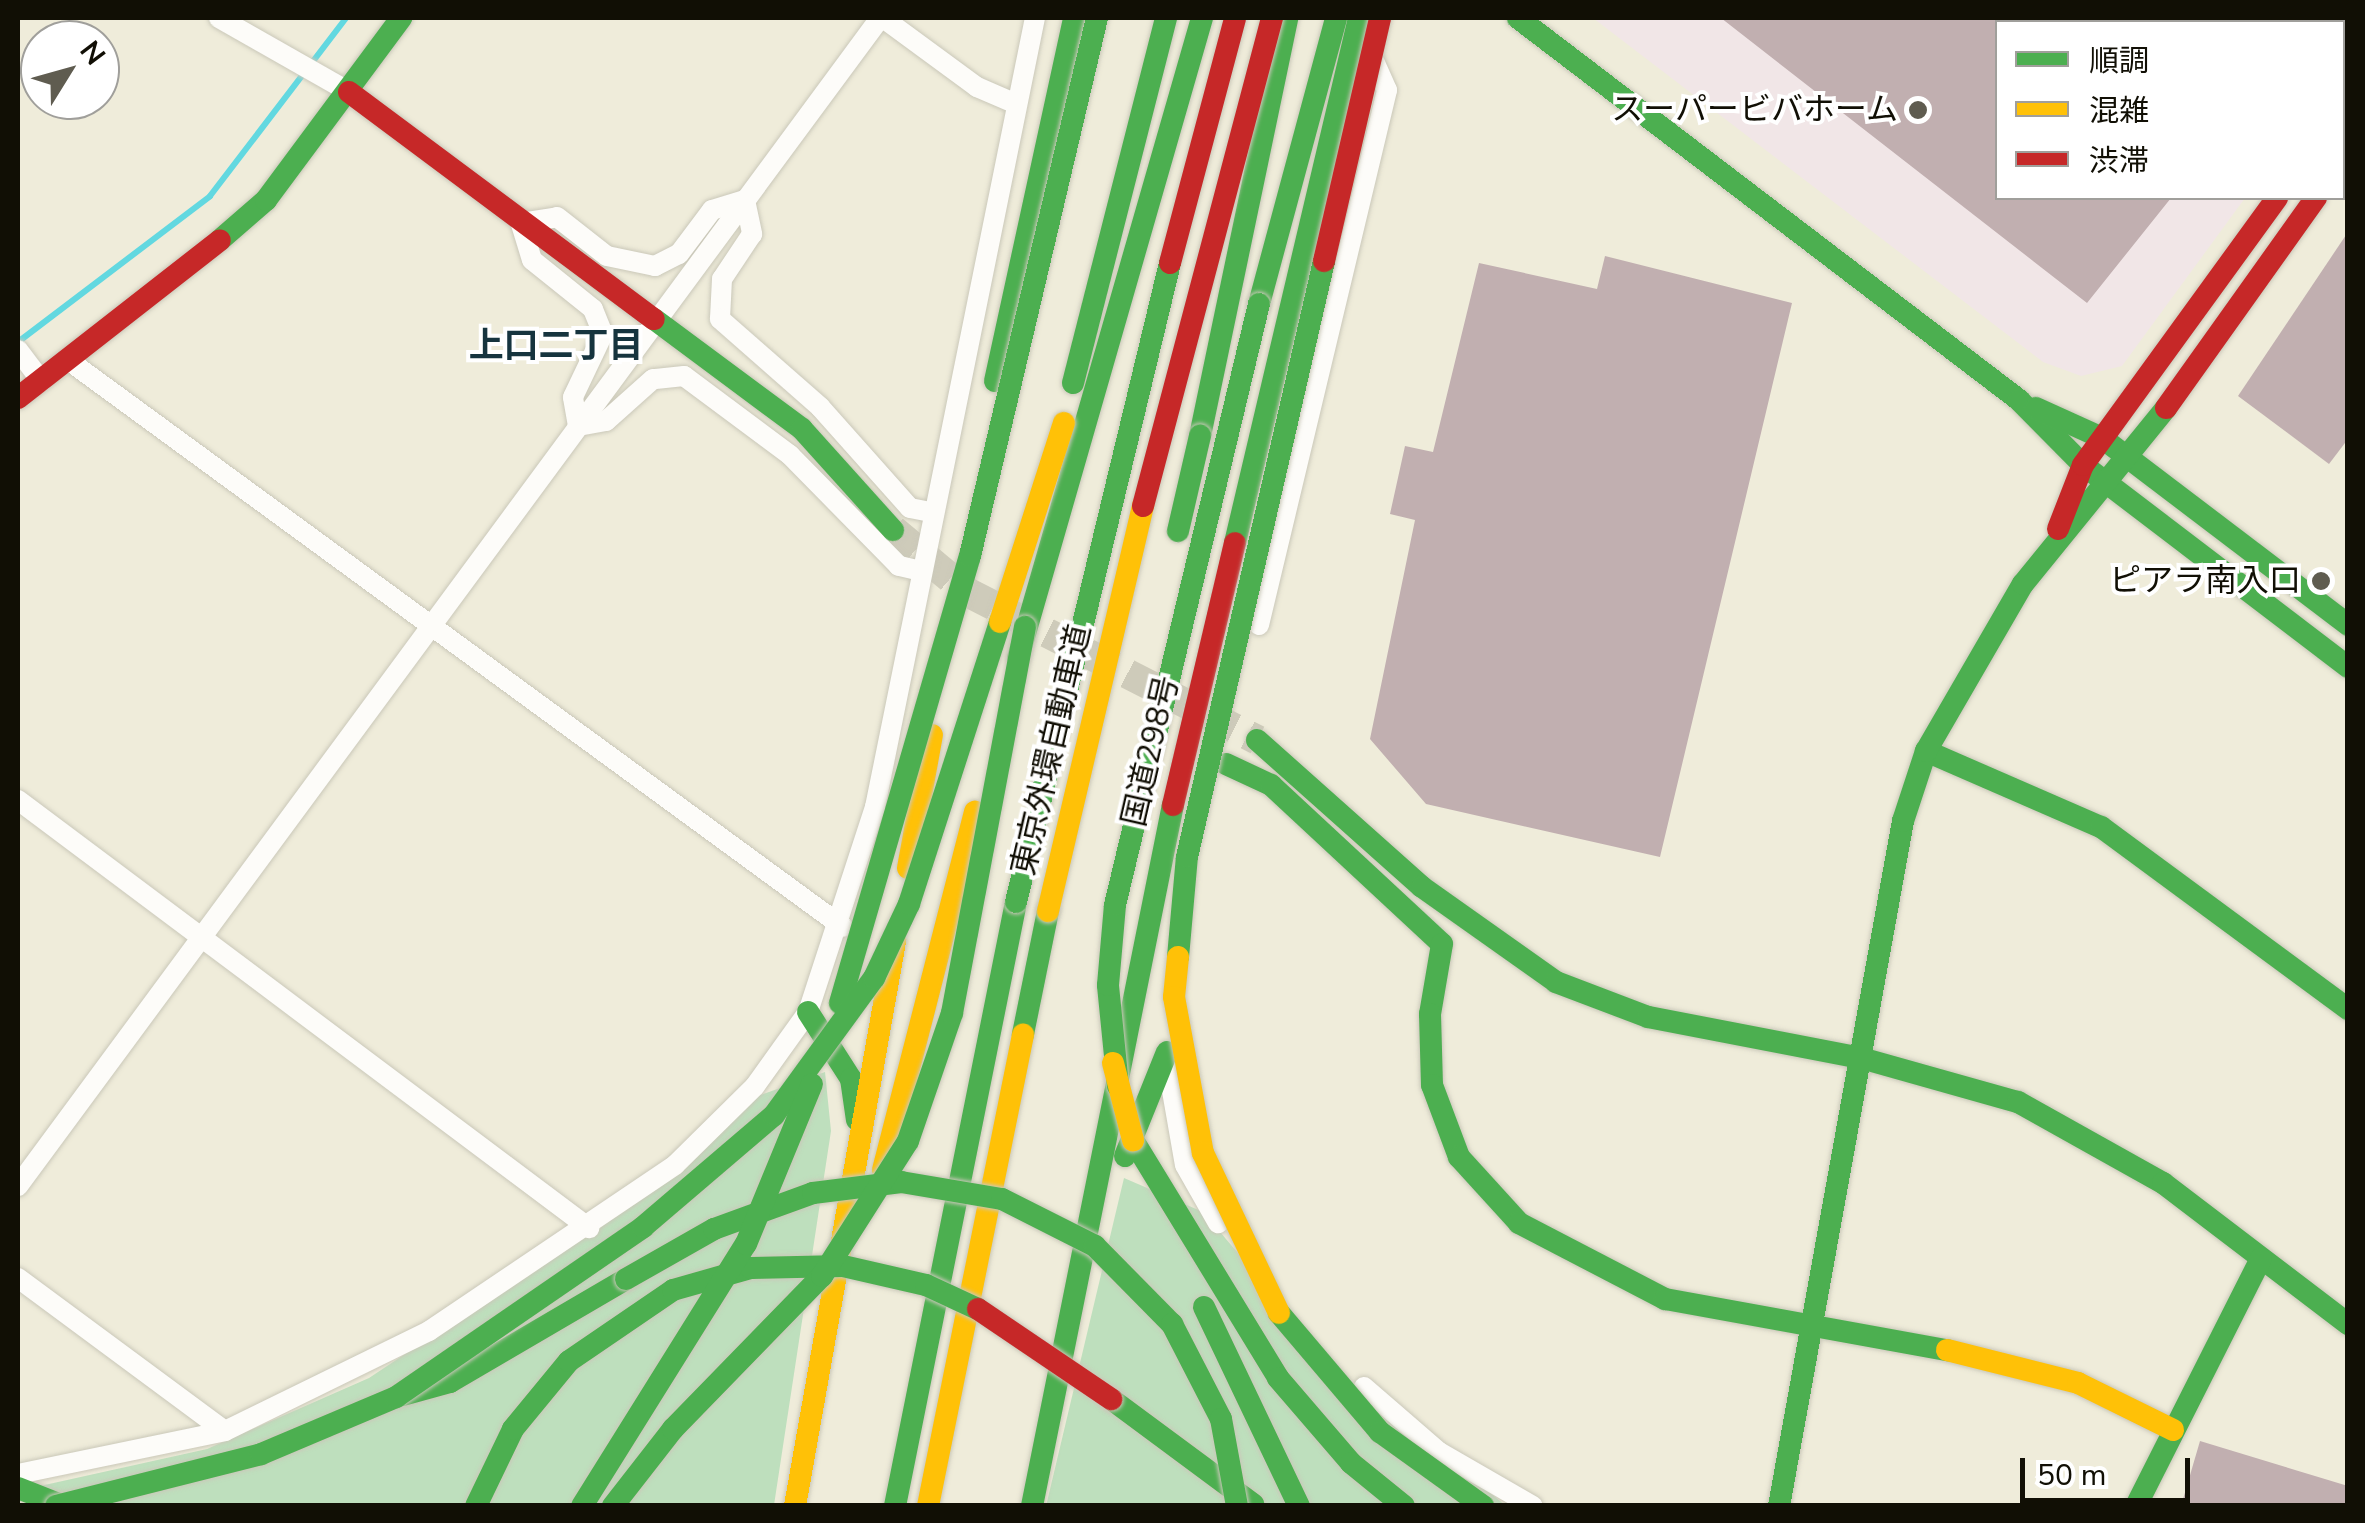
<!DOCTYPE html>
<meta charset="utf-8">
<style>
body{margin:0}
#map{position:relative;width:2365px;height:1523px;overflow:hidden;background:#efecda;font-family:"Nunito Sans","Noto Sans JP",sans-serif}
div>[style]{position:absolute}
.commercial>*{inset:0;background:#f1e6e7}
.green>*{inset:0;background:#bedfbd}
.stream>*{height:6px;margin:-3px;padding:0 3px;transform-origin:3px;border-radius:3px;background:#62d8e0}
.building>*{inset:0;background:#c1afb0}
.secondary-tunnel>*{height:30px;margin-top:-15px;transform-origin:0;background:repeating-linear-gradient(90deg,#cecbba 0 30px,transparent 0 45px)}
.roads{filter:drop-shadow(0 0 2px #cac8b9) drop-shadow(0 0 2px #cac8b9)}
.street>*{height:20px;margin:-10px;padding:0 10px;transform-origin:10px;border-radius:10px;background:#fdfcf9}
.fast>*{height:22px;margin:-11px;padding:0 11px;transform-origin:11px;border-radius:11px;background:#4caf50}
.slow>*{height:22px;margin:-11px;padding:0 11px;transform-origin:11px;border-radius:11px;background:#ffc107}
.jam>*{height:22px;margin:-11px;padding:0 11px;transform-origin:11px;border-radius:11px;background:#c62828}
.bridges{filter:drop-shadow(0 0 2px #cac8b9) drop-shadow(0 0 2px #cac8b9)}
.fast-bridge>*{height:22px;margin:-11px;padding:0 11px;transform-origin:11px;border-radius:11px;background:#4caf50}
.slow-bridge>*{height:22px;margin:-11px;padding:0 11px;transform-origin:11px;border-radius:11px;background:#ffc107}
.jam-bridge>*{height:22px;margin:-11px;padding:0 11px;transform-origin:11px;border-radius:11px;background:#c62828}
.dots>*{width:28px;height:28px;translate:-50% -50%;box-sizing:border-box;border:5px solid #fff;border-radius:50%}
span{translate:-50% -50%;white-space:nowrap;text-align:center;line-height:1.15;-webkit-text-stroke:8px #fff;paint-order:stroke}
.poi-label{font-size:32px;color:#110f05}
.right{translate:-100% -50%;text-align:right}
.street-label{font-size:32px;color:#110f05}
.neighbourhood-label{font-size:35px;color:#16343e;font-weight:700}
.frame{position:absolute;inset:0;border:20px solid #110f05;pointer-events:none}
.legend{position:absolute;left:1995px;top:20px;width:350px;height:180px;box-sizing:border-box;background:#fff;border:2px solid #a09f9b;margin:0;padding:12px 18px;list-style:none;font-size:30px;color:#110f05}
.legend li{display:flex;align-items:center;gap:20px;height:50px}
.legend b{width:50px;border:2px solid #a09f9b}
.north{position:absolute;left:20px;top:20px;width:100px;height:100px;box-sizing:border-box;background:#fff;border:2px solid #a09f9b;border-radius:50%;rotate:53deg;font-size:28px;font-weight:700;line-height:40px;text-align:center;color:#110f05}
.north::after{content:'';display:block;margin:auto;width:35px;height:45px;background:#5f5c50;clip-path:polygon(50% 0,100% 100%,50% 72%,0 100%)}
.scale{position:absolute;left:2020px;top:1458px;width:170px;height:45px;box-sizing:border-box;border:5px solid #110f05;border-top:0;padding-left:12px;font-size:30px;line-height:35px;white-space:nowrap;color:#110f05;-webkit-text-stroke:8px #fff;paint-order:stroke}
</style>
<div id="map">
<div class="commercial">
<i style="clip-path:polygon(1593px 18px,2347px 18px,2348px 57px,2343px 63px,2342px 22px,1998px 22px,1998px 198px,2245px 198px,2122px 366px,2081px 376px,2043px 362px)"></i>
</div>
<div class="green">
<i style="clip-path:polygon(825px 1072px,831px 1131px,774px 1505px,45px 1506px,40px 1486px,207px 1449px,369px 1378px,665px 1181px,758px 1096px)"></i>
<i style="clip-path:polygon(1124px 1178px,1203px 1212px,1340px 1373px,1505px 1505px,1046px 1506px)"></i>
</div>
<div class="stream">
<i style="left:18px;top:342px;width:241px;rotate:-37.2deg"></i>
<i style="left:210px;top:196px;width:224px;rotate:-52.6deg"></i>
</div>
<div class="building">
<i style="clip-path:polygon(1721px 18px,1998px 18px,1998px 198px,2171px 198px,2087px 303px)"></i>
<i style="clip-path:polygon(2348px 232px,2348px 439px,2329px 464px,2238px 396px)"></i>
<i style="clip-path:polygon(1605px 256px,1792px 303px,1660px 857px,1426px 804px,1370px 739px,1415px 520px,1390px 514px,1405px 446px,1433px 452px,1479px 263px,1597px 289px)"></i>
<i style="clip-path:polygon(2200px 1441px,2348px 1486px,2348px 1506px,2181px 1506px)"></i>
</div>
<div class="secondary-tunnel">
<i style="left:893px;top:530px;width:97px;rotate:40deg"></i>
<i style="left:967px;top:592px;width:326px;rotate:27deg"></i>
</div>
<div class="roads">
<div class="street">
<i style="left:219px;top:18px;width:150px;rotate:29.6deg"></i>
<i style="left:883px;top:18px;width:117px;rotate:36.3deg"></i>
<i style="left:977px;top:87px;width:40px;rotate:23.4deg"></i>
<i style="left:18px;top:350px;width:39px;rotate:53deg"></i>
<i style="left:68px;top:360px;width:960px;rotate:36.19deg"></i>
<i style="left:921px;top:571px;width:23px;rotate:-167deg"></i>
<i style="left:899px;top:566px;width:156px;rotate:-134.5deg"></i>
<i style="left:790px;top:455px;width:132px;rotate:-143.3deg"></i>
<i style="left:684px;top:376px;width:31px;rotate:174deg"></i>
<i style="left:653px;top:379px;width:63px;rotate:138.2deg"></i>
<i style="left:606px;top:421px;width:28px;rotate:170deg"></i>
<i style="left:578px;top:426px;width:29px;rotate:-100deg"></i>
<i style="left:573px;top:397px;width:70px;rotate:-64.5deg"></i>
<i style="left:603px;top:334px;width:27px;rotate:-112deg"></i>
<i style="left:593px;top:309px;width:78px;rotate:-141.2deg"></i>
<i style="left:532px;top:260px;width:39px;rotate:-107deg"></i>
<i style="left:521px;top:223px;width:36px;rotate:-9deg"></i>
<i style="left:557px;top:217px;width:63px;rotate:38deg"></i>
<i style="left:607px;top:256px;width:49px;rotate:11.8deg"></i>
<i style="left:655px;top:266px;width:27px;rotate:-27deg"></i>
<i style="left:679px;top:254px;width:55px;rotate:-53.1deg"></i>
<i style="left:712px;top:210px;width:34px;rotate:-17deg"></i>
<i style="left:745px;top:200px;width:35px;rotate:78deg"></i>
<i style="left:752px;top:234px;width:54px;rotate:123.7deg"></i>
<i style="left:722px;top:279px;width:40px;rotate:92.9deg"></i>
<i style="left:720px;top:319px;width:133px;rotate:41.3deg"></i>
<i style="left:820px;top:407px;width:135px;rotate:48.3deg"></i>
<i style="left:910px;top:508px;width:21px;rotate:11deg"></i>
<i style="left:1259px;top:625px;width:550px;rotate:-76.54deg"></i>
<i style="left:1387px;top:90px;width:32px;rotate:-114deg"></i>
<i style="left:18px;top:800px;width:714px;rotate:36.85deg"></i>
<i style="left:1168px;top:1068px;width:98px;rotate:80.1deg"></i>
<i style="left:1185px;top:1165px;width:67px;rotate:60.4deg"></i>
<i style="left:18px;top:1186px;width:1452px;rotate:-53.57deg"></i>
<i style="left:18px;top:1278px;width:257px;rotate:36.5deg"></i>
<i style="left:1364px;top:1387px;width:99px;rotate:40.9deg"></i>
<i style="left:1439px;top:1452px;width:108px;rotate:29.9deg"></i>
<i style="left:18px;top:1474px;width:211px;rotate:-11.7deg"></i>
<i style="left:225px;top:1431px;width:227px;rotate:-26.1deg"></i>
<i style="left:429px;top:1331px;width:297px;rotate:-34deg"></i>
<i style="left:675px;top:1165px;width:112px;rotate:-44.6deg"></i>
<i style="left:755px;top:1086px;width:91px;rotate:-54.4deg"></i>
<i style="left:808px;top:1012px;width:216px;rotate:-71.9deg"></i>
<i style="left:875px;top:807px;width:805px;rotate:-78.54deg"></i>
</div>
<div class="fast">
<i style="left:1518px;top:18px;width:630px;rotate:37.32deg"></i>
<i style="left:2019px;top:400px;width:91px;rotate:45.4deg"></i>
<i style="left:2083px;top:465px;width:333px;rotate:37.3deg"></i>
<i style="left:2342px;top:161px;width:9px;rotate:-49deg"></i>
<i style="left:220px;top:240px;width:61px;rotate:-41deg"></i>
<i style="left:266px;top:200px;width:227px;rotate:-53.4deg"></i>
<i style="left:1259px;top:304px;width:296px;rotate:-74.9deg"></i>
<i style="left:654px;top:319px;width:184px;rotate:36.6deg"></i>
<i style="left:802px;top:429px;width:136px;rotate:48deg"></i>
<i style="left:995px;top:381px;width:371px;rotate:-77.7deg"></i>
<i style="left:1073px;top:383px;width:377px;rotate:-75.7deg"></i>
<i style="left:2036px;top:408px;width:72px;rotate:24.4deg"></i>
<i style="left:2102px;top:438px;width:309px;rotate:37.2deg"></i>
<i style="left:1200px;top:436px;width:427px;rotate:-78.2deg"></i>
<i style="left:1235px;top:543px;width:539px;rotate:-76.71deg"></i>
<i style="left:1018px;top:658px;width:666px;rotate:-73.96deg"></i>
<i style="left:1257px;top:740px;width:221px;rotate:41.7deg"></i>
<i style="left:1422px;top:887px;width:164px;rotate:35.3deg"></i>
<i style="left:1556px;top:982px;width:98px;rotate:20.8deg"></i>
<i style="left:1648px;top:1017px;width:217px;rotate:10.9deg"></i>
<i style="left:1861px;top:1058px;width:163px;rotate:15.7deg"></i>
<i style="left:2018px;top:1102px;width:166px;rotate:29.2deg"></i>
<i style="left:2163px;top:1183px;width:233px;rotate:37.3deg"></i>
<i style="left:1926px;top:751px;width:191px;rotate:23.5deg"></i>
<i style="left:2101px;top:827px;width:307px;rotate:36.4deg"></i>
<i style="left:1226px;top:764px;width:50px;rotate:25deg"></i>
<i style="left:1271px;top:785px;width:233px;rotate:42.9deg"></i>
<i style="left:1442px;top:944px;width:71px;rotate:99.7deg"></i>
<i style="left:1430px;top:1014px;width:71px;rotate:88.4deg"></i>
<i style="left:1432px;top:1085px;width:77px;rotate:69.4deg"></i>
<i style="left:1459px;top:1157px;width:89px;rotate:47.7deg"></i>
<i style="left:1519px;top:1223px;width:165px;rotate:27.5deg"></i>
<i style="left:1665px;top:1299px;width:287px;rotate:10.3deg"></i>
<i style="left:808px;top:1012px;width:80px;rotate:57.3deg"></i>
<i style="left:851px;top:1079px;width:41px;rotate:81.7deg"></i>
<i style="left:1023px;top:1034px;width:126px;rotate:-78.5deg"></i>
<i style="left:1133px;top:1140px;width:279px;rotate:58.6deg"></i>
<i style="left:1278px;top:1378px;width:112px;rotate:49.3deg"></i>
<i style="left:1351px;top:1463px;width:68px;rotate:39.1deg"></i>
<i style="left:1125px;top:1156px;width:112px;rotate:-68deg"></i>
<i style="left:1204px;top:1307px;width:221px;rotate:64.5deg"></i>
<i style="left:403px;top:1395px;width:49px;rotate:-15.5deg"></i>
<i style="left:450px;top:1382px;width:204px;rotate:-30.3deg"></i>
<i style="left:1111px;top:1399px;width:177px;rotate:36.5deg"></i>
<i style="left:18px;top:1488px;width:49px;rotate:21.4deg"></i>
<i style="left:895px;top:1506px;width:616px;rotate:-78.67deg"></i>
<i style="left:1032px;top:1506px;width:715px;rotate:-78.63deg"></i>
<i style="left:1779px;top:1506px;width:696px;rotate:-79.74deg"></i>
<i style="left:1903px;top:821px;width:74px;rotate:-71.8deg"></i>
<i style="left:1926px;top:751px;width:193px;rotate:-59.9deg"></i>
<i style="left:2023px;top:584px;width:227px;rotate:-50.9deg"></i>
<i style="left:2136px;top:1506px;width:277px;rotate:-63.2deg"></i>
</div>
<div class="slow">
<i style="left:908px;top:868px;width:135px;rotate:-79.8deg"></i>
<i style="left:883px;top:1170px;width:370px;rotate:-75.6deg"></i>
<i style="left:1947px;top:1350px;width:135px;rotate:14.1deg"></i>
<i style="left:2078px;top:1383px;width:106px;rotate:26.3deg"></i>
<i style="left:795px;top:1506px;width:573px;rotate:-79.95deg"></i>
<i style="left:928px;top:1506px;width:481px;rotate:-78.6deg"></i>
</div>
<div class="jam">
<i style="left:349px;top:92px;width:380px;rotate:36.7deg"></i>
<i style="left:2342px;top:107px;width:9px;rotate:-49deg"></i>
<i style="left:18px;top:398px;width:256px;rotate:-38deg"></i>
<i style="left:2166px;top:408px;width:258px;rotate:-54.5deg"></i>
<i style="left:2058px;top:529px;width:69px;rotate:-68.7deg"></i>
<i style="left:2083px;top:465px;width:330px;rotate:-54deg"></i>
<i style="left:1173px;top:805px;width:269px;rotate:-76.7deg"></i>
</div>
</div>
<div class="bridges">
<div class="fast-bridge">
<i style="left:1178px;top:531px;width:98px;rotate:-77deg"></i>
<i style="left:1016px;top:902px;width:657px;rotate:-76.45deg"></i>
<i style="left:1178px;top:957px;width:100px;rotate:-84.9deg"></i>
<i style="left:1187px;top:857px;width:612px;rotate:-77.05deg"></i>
<i style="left:840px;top:1003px;width:466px;rotate:-73.8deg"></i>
<i style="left:970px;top:556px;width:553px;rotate:-76.72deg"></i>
<i style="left:1118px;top:1086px;width:101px;rotate:-95.7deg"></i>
<i style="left:1108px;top:985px;width:80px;rotate:-85deg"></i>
<i style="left:1115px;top:905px;width:618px;rotate:-76.53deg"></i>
<i style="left:626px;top:1279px;width:101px;rotate:-29.6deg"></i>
<i style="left:714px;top:1229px;width:105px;rotate:-20deg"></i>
<i style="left:813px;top:1193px;width:89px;rotate:-7.1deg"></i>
<i style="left:901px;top:1182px;width:102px;rotate:9.6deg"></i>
<i style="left:1002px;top:1199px;width:104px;rotate:26.8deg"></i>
<i style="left:1095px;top:1246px;width:110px;rotate:45.4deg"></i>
<i style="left:1172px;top:1324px;width:107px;rotate:62.7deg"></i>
<i style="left:1221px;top:1419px;width:88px;rotate:79.6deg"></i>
<i style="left:1279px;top:1313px;width:156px;rotate:49.7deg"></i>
<i style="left:1380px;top:1432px;width:127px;rotate:35.7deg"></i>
<i style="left:56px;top:1506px;width:211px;rotate:-14.2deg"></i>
<i style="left:261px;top:1454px;width:147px;rotate:-22.9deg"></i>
<i style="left:396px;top:1397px;width:300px;rotate:-34.5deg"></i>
<i style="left:643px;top:1227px;width:172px;rotate:-40.5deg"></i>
<i style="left:774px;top:1115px;width:170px;rotate:-53.9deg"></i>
<i style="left:874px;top:978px;width:82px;rotate:-64.7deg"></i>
<i style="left:909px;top:904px;width:296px;rotate:-72.1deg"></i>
<i style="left:476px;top:1506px;width:85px;rotate:-64.3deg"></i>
<i style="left:513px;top:1429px;width:88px;rotate:-50.5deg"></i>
<i style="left:569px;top:1361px;width:126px;rotate:-34.3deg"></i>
<i style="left:673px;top:1290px;width:81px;rotate:-15.8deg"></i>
<i style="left:751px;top:1268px;width:92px;rotate:-1.2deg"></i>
<i style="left:843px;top:1266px;width:85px;rotate:12.9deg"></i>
<i style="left:926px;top:1285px;width:57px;rotate:24.8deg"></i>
<i style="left:582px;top:1506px;width:309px;rotate:-58deg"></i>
<i style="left:746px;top:1244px;width:173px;rotate:-67.6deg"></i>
<i style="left:613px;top:1506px;width:98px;rotate:-52.1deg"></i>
<i style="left:673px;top:1429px;width:214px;rotate:-45.8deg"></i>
<i style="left:822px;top:1276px;width:160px;rotate:-57.5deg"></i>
<i style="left:908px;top:1141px;width:135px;rotate:-71deg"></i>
<i style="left:952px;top:1013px;width:393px;rotate:-79.3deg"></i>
</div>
<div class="slow-bridge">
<i style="left:1000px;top:622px;width:209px;rotate:-72.2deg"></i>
<i style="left:1048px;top:911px;width:416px;rotate:-76.8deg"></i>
<i style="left:1178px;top:957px;width:40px;rotate:95.7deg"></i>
<i style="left:1174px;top:997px;width:159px;rotate:79.5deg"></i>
<i style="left:1203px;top:1153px;width:177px;rotate:64.6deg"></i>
<i style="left:1113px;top:1063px;width:80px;rotate:75.4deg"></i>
</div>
<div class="jam-bridge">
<i style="left:1324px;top:261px;width:249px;rotate:-77deg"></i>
<i style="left:1170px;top:263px;width:253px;rotate:-75.1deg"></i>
<i style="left:1143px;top:506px;width:505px;rotate:-75.19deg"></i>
<i style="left:978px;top:1309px;width:161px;rotate:34.1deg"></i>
</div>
</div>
<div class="dots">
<i style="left:1918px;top:110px;background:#5f5c50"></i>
<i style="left:2321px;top:581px;background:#5f5c50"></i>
</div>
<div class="poi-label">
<span class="right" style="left:1898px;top:110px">スーパービバホーム</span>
<span class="right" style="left:2301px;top:581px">ピアラ南入口</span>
</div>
<div class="street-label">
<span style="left:1052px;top:750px;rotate:-77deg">東京外環自動車道</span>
<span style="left:1151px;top:751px;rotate:-77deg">国道298号</span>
</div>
<div class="neighbourhood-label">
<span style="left:556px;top:346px">上口二丁目</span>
</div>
<div class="frame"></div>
<ul class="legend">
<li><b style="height:12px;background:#4caf50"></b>順調</li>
<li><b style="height:12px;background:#ffc107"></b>混雑</li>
<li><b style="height:12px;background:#c62828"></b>渋滞</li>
</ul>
<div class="north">N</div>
<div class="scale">50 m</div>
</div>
